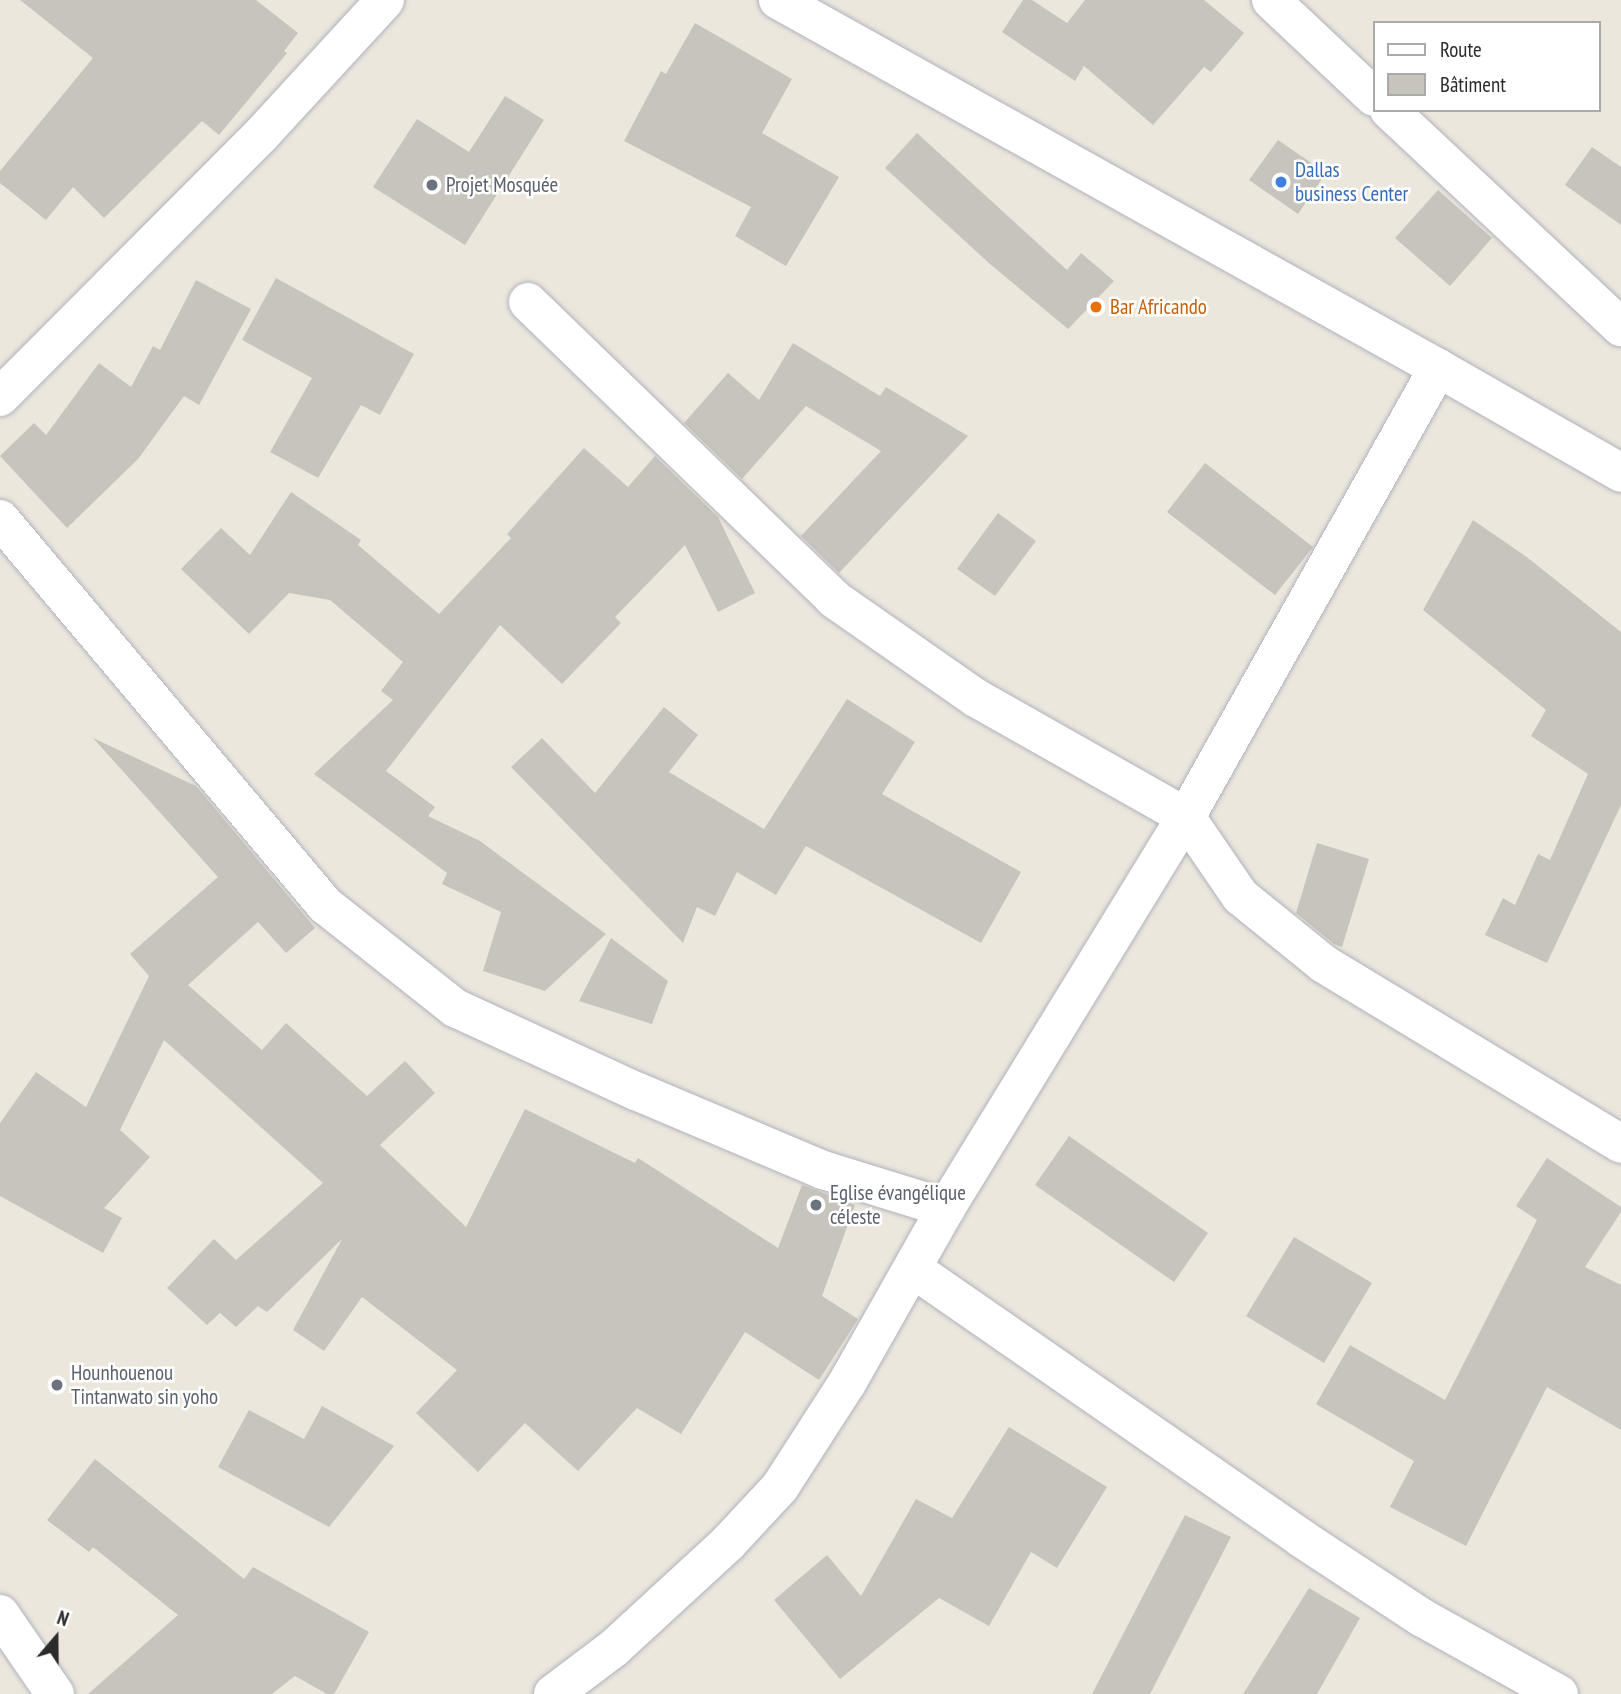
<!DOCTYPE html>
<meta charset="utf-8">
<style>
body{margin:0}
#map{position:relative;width:1621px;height:1694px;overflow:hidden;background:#ece7dd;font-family:"PT Sans Narrow",sans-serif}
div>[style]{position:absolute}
.building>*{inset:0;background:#c7c4bd}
.roads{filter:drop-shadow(0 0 2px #b1b2bd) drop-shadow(0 0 2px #b1b2bd)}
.minor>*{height:38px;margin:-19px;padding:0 19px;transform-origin:19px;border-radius:19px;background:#fff}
.dots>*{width:19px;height:19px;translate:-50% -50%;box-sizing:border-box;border:4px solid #fff;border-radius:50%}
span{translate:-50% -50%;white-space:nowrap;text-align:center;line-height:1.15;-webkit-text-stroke:5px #fff;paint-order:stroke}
.shop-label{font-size:21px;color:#366cbe}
.left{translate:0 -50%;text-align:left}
.worship-label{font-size:21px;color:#5b616d}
.food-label{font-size:21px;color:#c56008}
.legend{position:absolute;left:1373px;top:21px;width:228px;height:91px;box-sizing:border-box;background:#fff;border:2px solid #aaa;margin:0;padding:9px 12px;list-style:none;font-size:21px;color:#2b2b2b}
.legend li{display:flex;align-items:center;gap:14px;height:35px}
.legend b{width:35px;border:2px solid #aaa}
.north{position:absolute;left:21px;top:1603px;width:70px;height:70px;-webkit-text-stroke:5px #fff;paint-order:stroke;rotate:20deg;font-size:19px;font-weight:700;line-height:28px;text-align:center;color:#2b2b2b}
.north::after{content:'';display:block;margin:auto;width:24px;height:32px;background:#2b2b2b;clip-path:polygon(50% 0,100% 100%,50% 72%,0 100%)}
</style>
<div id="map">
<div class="building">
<i style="clip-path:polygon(20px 0,256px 0,298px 33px,284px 51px,287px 53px,219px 135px,202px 121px,104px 218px,73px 187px,46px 220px,0 183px,0 171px,93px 58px)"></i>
<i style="clip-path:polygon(1023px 0,1032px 0,1067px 23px,1085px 0,1204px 0,1244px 33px,1211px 72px,1204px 67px,1153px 125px,1084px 66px,1075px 81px,1002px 32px)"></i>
<i style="clip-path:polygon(695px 23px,792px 79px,762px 133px,839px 177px,786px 266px,735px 236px,751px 207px,624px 141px,661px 71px,666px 74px)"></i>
<i style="clip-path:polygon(505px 96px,544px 120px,465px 245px,373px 187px,417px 119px,469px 152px)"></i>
<i style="clip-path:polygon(917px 133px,1067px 270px,1081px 253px,1114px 281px,1068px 329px,990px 264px,885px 168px)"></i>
<i style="clip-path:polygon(1278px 140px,1326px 173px,1298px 214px,1249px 180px)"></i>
<i style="clip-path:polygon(1592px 147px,1621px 167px,1621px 225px,1565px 185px)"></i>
<i style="clip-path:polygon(1438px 190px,1492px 238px,1450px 286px,1395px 238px)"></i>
<i style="clip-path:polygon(276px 278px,414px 354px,380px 415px,361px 405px,318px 478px,270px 452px,312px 378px,242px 340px)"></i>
<i style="clip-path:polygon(196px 280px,251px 309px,199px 405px,184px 396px,138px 459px,67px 528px,0 456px,34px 423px,46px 435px,99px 363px,131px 387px,153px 346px,160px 350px)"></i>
<i style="clip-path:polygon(793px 343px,880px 396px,886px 387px,968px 436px,839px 573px,801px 536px,881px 451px,806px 406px,742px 479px,684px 423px,728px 373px,759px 400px)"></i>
<i style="clip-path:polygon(584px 448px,628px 487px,655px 456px,718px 517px,755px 593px,718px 612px,685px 545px,615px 617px,621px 623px,562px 684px,500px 625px,386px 771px,435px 807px,428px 816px,480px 841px,606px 934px,545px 991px,483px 971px,501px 912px,442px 884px,447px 873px,314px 774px,393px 700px,381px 691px,403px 662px,330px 600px,289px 593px,249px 634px,181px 569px,221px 528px,250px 555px,291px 492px,361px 540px,358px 545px,439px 614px,511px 538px,507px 534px)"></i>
<i style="clip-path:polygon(1205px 463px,1313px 547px,1275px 595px,1167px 512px)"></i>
<i style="clip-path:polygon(998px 513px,1036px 541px,995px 596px,957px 569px)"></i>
<i style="clip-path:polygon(1473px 520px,1528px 558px,1621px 632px,1621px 805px,1547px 963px,1485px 935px,1503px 898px,1515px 905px,1538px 854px,1550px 860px,1588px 774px,1531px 736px,1546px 710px,1423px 610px)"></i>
<i style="clip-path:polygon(847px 699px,915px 742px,882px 794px,1021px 872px,981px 943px,806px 846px,776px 895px,737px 872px,715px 916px,697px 907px,683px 943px,511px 767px,542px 738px,595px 793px,664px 707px,698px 735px,669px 772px,764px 829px)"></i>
<i style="clip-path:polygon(93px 738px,196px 786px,315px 928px,286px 953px,258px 922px,188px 985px,262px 1050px,286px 1023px,367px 1096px,405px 1061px,435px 1093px,380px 1145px,466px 1227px,525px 1109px,635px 1163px,638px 1158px,778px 1248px,802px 1185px,855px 1205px,822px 1296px,858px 1319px,819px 1380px,745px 1332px,681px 1434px,637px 1408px,578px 1471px,525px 1423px,478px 1472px,416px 1413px,457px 1370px,362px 1297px,324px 1351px,293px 1330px,342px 1239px,267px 1312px,258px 1306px,236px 1327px,220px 1313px,207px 1325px,167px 1288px,214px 1239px,236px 1260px,323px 1183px,164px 1040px,120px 1130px,150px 1157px,104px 1208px,122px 1218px,103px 1253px,0 1196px,0 1123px,36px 1072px,86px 1107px,149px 976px,130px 954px,218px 877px)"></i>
<i style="clip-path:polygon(1317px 843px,1369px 859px,1342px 947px,1334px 944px,1296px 913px)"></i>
<i style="clip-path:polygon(611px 938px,668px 981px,652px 1024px,579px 1001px)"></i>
<i style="clip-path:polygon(1069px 1136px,1208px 1233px,1174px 1282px,1035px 1185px)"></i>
<i style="clip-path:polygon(1547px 1158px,1621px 1207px,1621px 1212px,1585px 1267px,1621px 1285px,1621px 1430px,1547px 1387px,1466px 1546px,1390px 1507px,1414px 1461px,1316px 1404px,1350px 1345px,1445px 1400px,1537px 1220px,1516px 1206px)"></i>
<i style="clip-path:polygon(1294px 1237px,1372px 1283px,1324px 1363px,1246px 1316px)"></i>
<i style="clip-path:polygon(322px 1406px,394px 1446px,329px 1527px,218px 1467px,249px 1410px,304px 1439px)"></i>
<i style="clip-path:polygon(1009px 1427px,1107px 1487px,1057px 1568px,1031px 1552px,989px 1626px,939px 1598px,840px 1679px,774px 1600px,827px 1555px,861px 1596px,916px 1499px,952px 1518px)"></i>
<i style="clip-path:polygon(95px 1459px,244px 1579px,253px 1567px,369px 1632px,334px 1694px,327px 1694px,295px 1676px,272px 1694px,88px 1694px,178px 1615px,93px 1547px,89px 1552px,47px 1520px)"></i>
<i style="clip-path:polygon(1185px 1515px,1231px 1537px,1150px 1694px,1092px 1694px)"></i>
<i style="clip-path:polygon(1309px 1588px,1360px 1618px,1317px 1694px,1243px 1694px)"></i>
</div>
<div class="roads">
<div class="minor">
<i style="left:778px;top:0;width:756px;rotate:29.14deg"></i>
<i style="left:1438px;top:368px;width:211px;rotate:29.8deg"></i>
<i style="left:1271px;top:0;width:141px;rotate:43.3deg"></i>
<i style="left:1389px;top:110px;width:318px;rotate:43.1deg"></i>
<i style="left:528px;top:302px;width:426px;rotate:44.1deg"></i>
<i style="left:834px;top:599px;width:173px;rotate:34.9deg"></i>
<i style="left:976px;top:698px;width:241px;rotate:29.5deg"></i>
<i style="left:1186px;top:817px;width:96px;rotate:55.6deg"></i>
<i style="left:1240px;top:896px;width:108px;rotate:39deg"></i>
<i style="left:1324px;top:964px;width:347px;rotate:31.2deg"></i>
<i style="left:0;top:397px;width:370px;rotate:-45.1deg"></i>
<i style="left:261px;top:135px;width:183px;rotate:-47.4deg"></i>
<i style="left:0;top:519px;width:505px;rotate:49.9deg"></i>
<i style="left:325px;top:905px;width:166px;rotate:38.4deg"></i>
<i style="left:455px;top:1008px;width:201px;rotate:24.7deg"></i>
<i style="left:638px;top:1092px;width:201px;rotate:22.9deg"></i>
<i style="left:823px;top:1170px;width:129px;rotate:17.2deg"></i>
<i style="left:913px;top:1269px;width:472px;rotate:34.7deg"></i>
<i style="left:1301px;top:1538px;width:144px;rotate:33.4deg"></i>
<i style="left:1421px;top:1617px;width:158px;rotate:29.2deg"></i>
<i style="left:0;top:1614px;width:97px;rotate:55.5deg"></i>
<i style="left:553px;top:1694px;width:76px;rotate:-37deg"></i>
<i style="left:614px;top:1648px;width:155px;rotate:-42.6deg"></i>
<i style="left:728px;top:1543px;width:76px;rotate:-47.1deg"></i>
<i style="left:780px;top:1487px;width:124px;rotate:-57.2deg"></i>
<i style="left:847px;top:1383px;width:201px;rotate:-60.5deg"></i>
<i style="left:946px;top:1208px;width:459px;rotate:-58.5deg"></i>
<i style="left:1186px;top:817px;width:515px;rotate:-60.7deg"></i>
</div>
</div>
<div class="dots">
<i style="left:1281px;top:182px;background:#3f7fe0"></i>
<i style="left:432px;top:185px;background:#6b7280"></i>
<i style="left:1096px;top:307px;background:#e8710a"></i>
<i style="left:816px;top:1205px;background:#6b7280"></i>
<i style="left:57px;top:1385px;background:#6b7280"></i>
</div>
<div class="shop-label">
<span class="left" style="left:1295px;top:182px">Dallas<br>business Center</span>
</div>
<div class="worship-label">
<span class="left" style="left:446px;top:185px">Projet Mosquée</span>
<span class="left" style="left:830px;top:1205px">Eglise évangélique<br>céleste</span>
<span class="left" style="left:71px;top:1385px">Hounhouenou<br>Tintanwato sin yoho</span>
</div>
<div class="food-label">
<span class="left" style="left:1110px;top:307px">Bar Africando</span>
</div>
<ul class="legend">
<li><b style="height:9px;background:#fff"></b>Route</li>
<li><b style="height:19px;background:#c7c4bd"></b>Bâtiment</li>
</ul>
<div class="north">N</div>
</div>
